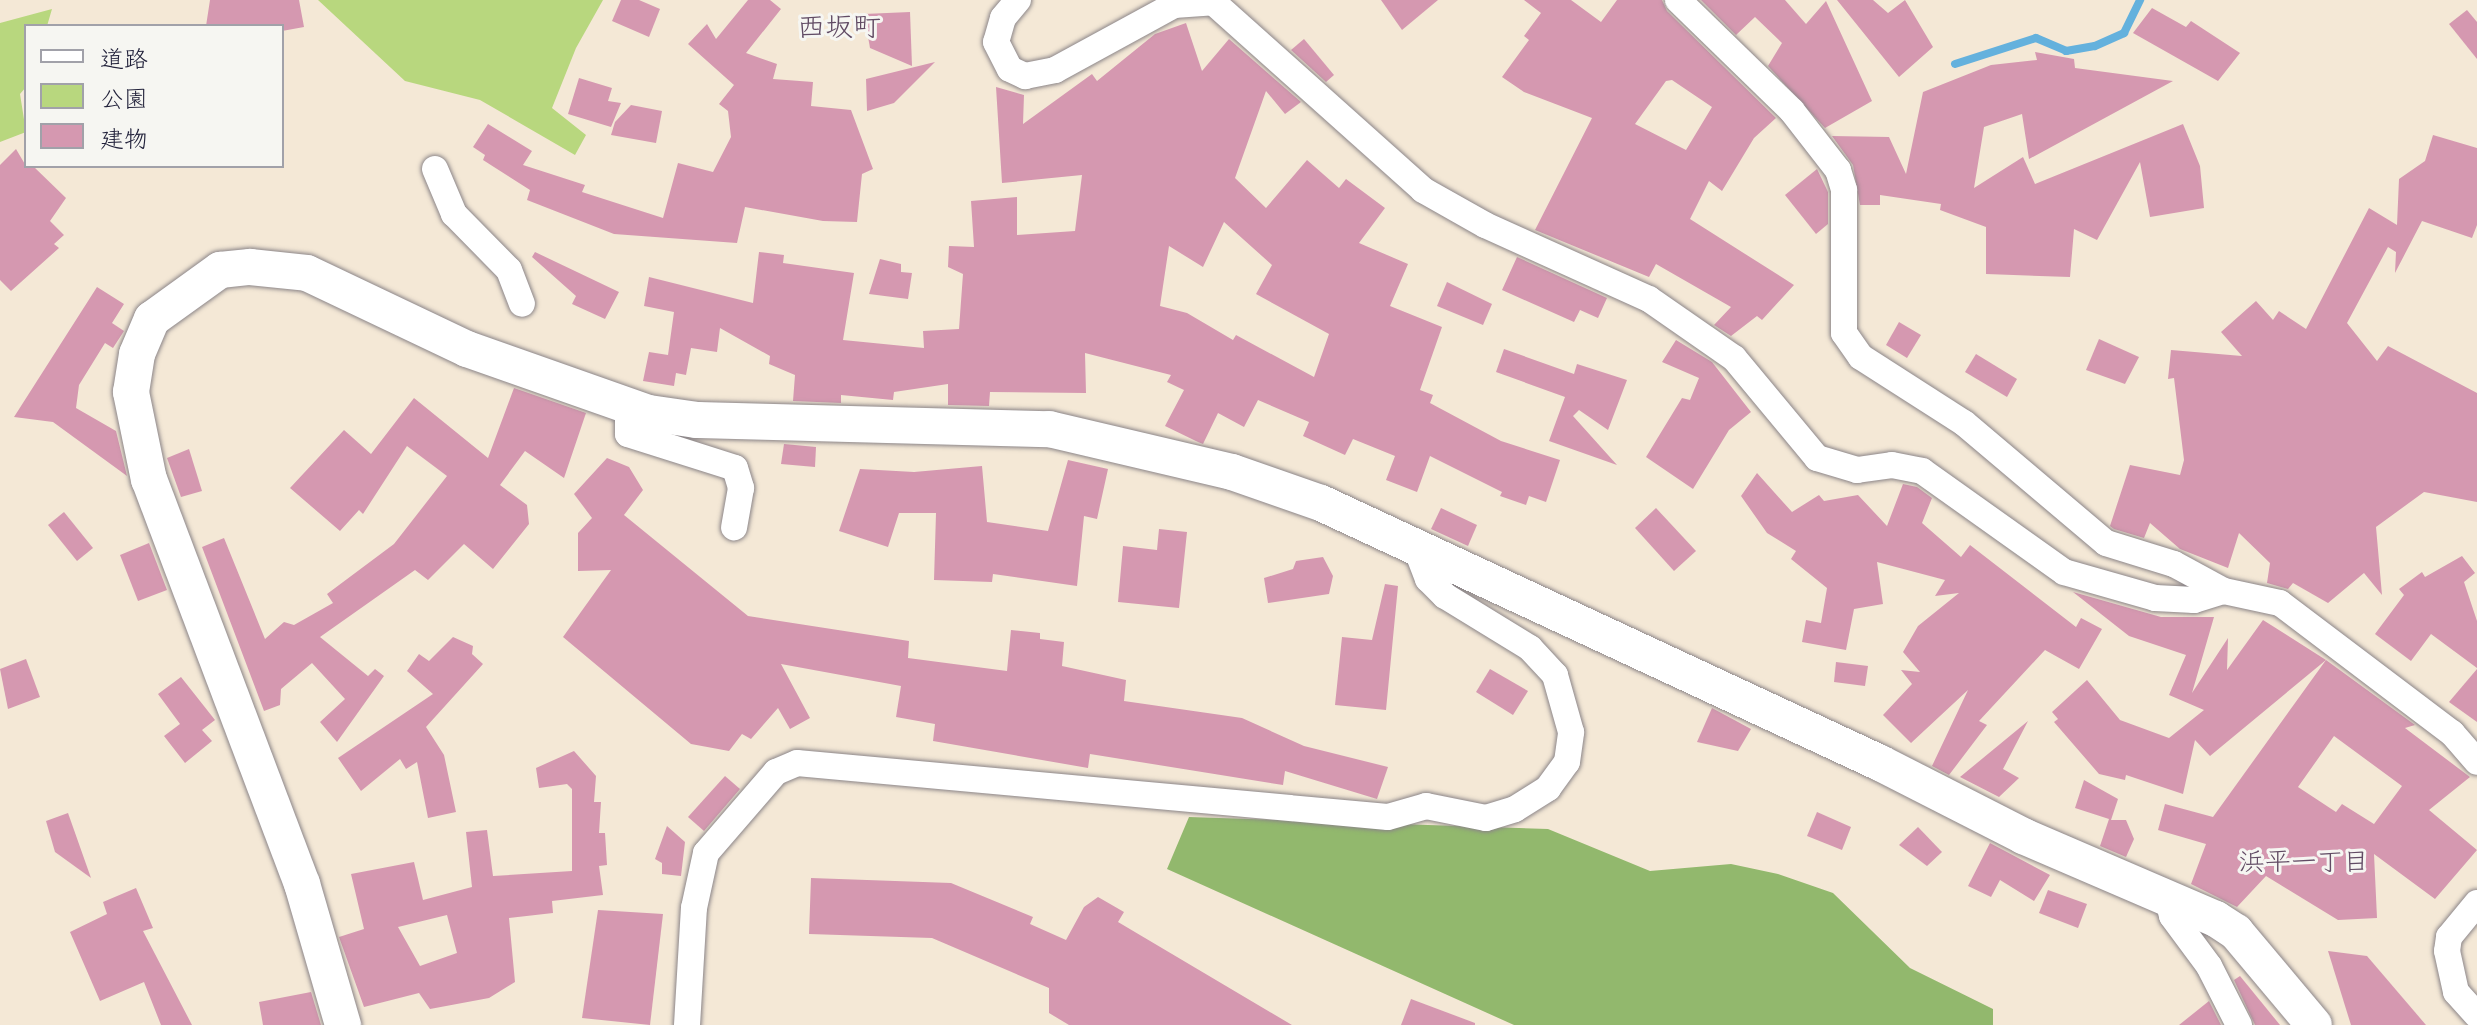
<!DOCTYPE html>
<meta charset="utf-8">
<style>
body{margin:0}
#map{position:relative;width:2477px;height:1025px;overflow:hidden;background:#f4e8d6;font-family:Delius,"Klee One",sans-serif}
div>[style]{position:absolute}
.green>*{inset:0;background:#b8d77e}
.forest>*{inset:0;background:#92b86d}
.stream>*{height:8px;margin:-4px;padding:0 4px;transform-origin:4px;border-radius:4px;background:#64b1dd}
.building>*{inset:0;background:#d598b0}
.roads{filter:drop-shadow(0 0 2px #8b8588) drop-shadow(0 0 2px #8b8588)}
.street>*{height:26px;margin:-13px;padding:0 13px;transform-origin:13px;border-radius:13px;background:#fff}
.secondary>*{height:36px;margin:-18px;padding:0 18px;transform-origin:18px;border-radius:18px;background:#fff}
span{translate:-50% -50%;white-space:nowrap;text-align:center;line-height:1.15;-webkit-text-stroke:6px #f6f6f2;paint-order:stroke}
.neighbourhood-label{font-size:26px;color:#614b64}
.quarter-label{font-size:28px;color:#614b64}
.legend{position:absolute;left:24px;top:24px;width:260px;height:144px;box-sizing:border-box;background:#f6f6f2;border:2px solid #a1a1a9;margin:0;padding:10px 14px;list-style:none;font-size:24px;color:#22223b}
.legend li{display:flex;align-items:center;gap:16px;height:40px}
.legend b{width:40px;border:2px solid #a1a1a9}
</style>
<div id="map">
<div class="green">
<i style="clip-path:polygon(318px 0,603px 0,576px 48px,552px 108px,586px 135px,575px 155px,480px 100px,405px 81px)"></i>
<i style="clip-path:polygon(52px 9px,47px 26px,26px 26px,26px 87px,20px 94px,26px 132px,0 142px,0 23px)"></i>
</div>
<div class="forest">
<i style="clip-path:polygon(1189px 817px,1548px 829px,1650px 871px,1731px 864px,1778px 874px,1833px 893px,1910px 968px,1993px 1009px,1993px 1025px,1514px 1025px,1167px 869px)"></i>
</div>
<div class="stream">
<i style="left:1955px;top:64px;width:85px;rotate:-17.8deg"></i>
<i style="left:2036px;top:38px;width:33px;rotate:23deg"></i>
<i style="left:2066px;top:51px;width:29px;rotate:-10deg"></i>
<i style="left:2095px;top:46px;width:32px;rotate:-24deg"></i>
<i style="left:2124px;top:33px;width:37px;rotate:-64deg"></i>
</div>
<div class="building">
<i style="clip-path:polygon(210px 0,299px 0,304px 27px,282px 31px,282px 26px,206px 26px)"></i>
<i style="clip-path:polygon(621px 0,639px 0,660px 9px,649px 37px,612px 21px)"></i>
<i style="clip-path:polygon(748px 0,770px 0,781px 9px,746px 53px,777px 64px,773px 79px,813px 82px,811px 106px,851px 110px,873px 169px,862px 174px,857px 222px,823px 221px,745px 207px,737px 243px,614px 234px,527px 200px,530px 190px,483px 160px,485px 155px,473px 147px,488px 124px,532px 151px,523px 165px,585px 185px,582px 192px,663px 218px,678px 163px,713px 172px,731px 137px,728px 111px,719px 104px,734px 85px,688px 44px,707px 24px,716px 39px)"></i>
<i style="clip-path:polygon(1381px 0,1438px 0,1402px 30px)"></i>
<i style="clip-path:polygon(evenodd,1524px 0,1571px 0,1601px 22px,1617px 0,1662px 0,1667px 11px,1776px 118px,1754px 138px,1722px 191px,1709px 181px,1690px 219px,1794px 285px,1762px 320px,1757px 316px,1731px 336px,1714px 325px,1731px 307px,1656px 264px,1649px 277px,1535px 230px,1592px 118px,1524px 92px,1502px 77px,1529px 40px,1524px 36px,1541px 13px,1524px 0,1672px 80px,1712px 107px,1686px 150px,1635px 124px,1666px 81px,1672px 80px)"></i>
<i style="clip-path:polygon(1701px 0,1785px 0,1806px 24px,1826px 1px,1872px 101px,1825px 128px,1768px 66px,1782px 43px,1755px 17px,1736px 35px)"></i>
<i style="clip-path:polygon(1837px 0,1873px 0,1888px 13px,1905px 0,1933px 47px,1899px 77px)"></i>
<i style="clip-path:polygon(2152px 8px,2186px 27px,2191px 21px,2240px 53px,2218px 81px,2133px 33px)"></i>
<i style="clip-path:polygon(2467px 10px,2477px 22px,2477px 59px,2449px 24px)"></i>
<i style="clip-path:polygon(910px 12px,912px 66px,870px 48px,864px 14px)"></i>
<i style="clip-path:polygon(evenodd,1186px 23px,1202px 71px,1229px 39px,1301px 102px,1285px 114px,1266px 91px,1235px 178px,1266px 208px,1307px 160px,1339px 188px,1346px 179px,1385px 208px,1359px 243px,1408px 264px,1390px 306px,1442px 327px,1420px 390px,1433px 395px,1430px 403px,1501px 441px,1560px 460px,1546px 502px,1529px 496px,1526px 505px,1500px 496px,1502px 492px,1430px 456px,1417px 492px,1386px 480px,1395px 456px,1353px 439px,1345px 455px,1303px 436px,1309px 422px,1258px 400px,1244px 427px,1218px 413px,1203px 444px,1198px 442px,1165px 426px,1184px 390px,1167px 382px,1171px 375px,1085px 353px,1086px 393px,990px 392px,989px 406px,948px 405px,948px 384px,894px 392px,893px 400px,841px 395px,841px 403px,793px 401px,795px 375px,769px 364px,770px 356px,720px 328px,717px 352px,691px 348px,686px 375px,676px 373px,674px 386px,643px 381px,649px 352px,668px 355px,674px 312px,644px 306px,649px 277px,753px 303px,759px 252px,784px 255px,783px 263px,854px 273px,843px 340px,924px 348px,923px 331px,959px 329px,963px 274px,948px 267px,949px 246px,974px 247px,971px 201px,1017px 197px,1017px 235px,1075px 231px,1082px 175px,1002px 183px,996px 87px,1024px 95px,1023px 124px,1092px 74px,1097px 81px,1155px 34px,1186px 23px,1224px 222px,1272px 265px,1256px 294px,1329px 334px,1314px 377px,1236px 335px,1233px 340px,1187px 313px,1160px 306px,1169px 246px,1203px 267px,1224px 222px)"></i>
<i style="clip-path:polygon(1304px 39px,1334px 75px,1326px 82px,1291px 50px)"></i>
<i style="clip-path:polygon(2035px 52px,2074px 59px,2075px 68px,2173px 81px,2029px 159px,2022px 114px,1984px 127px,1974px 188px,2023px 157px,2035px 184px,2183px 124px,2200px 166px,2204px 208px,2150px 217px,2140px 162px,2097px 240px,2074px 229px,2070px 277px,1986px 274px,1986px 227px,1940px 210px,1941px 204px,1880px 195px,1880px 205px,1860px 205px,1853px 165px,1832px 136px,1889px 137px,1906px 174px,1923px 92px,1991px 65px,2037px 60px)"></i>
<i style="clip-path:polygon(935px 62px,894px 103px,867px 111px,866px 79px)"></i>
<i style="clip-path:polygon(579px 78px,612px 88px,608px 101px,621px 103px,611px 127px,568px 114px)"></i>
<i style="clip-path:polygon(631px 105px,662px 111px,656px 143px,611px 135px,615px 122px)"></i>
<i style="clip-path:polygon(2433px 135px,2477px 148px,2477px 225px,2472px 238px,2422px 221px,2395px 273px,2396px 252px,2388px 247px,2347px 323px,2377px 361px,2388px 346px,2477px 393px,2477px 502px,2424px 492px,2376px 527px,2382px 595px,2364px 573px,2328px 603px,2293px 583px,2288px 589px,2267px 583px,2270px 563px,2239px 533px,2228px 568px,2180px 549px,2150px 523px,2144px 538px,2114px 529px,2110px 526px,2130px 465px,2180px 475px,2184px 460px,2174px 378px,2168px 379px,2171px 350px,2242px 356px,2221px 332px,2256px 301px,2273px 320px,2279px 311px,2306px 329px,2369px 208px,2397px 225px,2399px 179px,2425px 161px)"></i>
<i style="clip-path:polygon(16px 149px,26px 166px,33px 166px,66px 198px,50px 221px,64px 235px,54px 244px,59px 248px,11px 291px,0 280px,0 165px)"></i>
<i style="clip-path:polygon(1817px 169px,1828px 192px,1828px 224px,1816px 234px,1785px 195px)"></i>
<i style="clip-path:polygon(535px 252px,619px 292px,605px 319px,572px 304px,576px 296px,532px 257px)"></i>
<i style="clip-path:polygon(1517px 257px,1607px 298px,1598px 318px,1580px 310px,1574px 322px,1502px 290px)"></i>
<i style="clip-path:polygon(880px 259px,901px 264px,901px 272px,912px 273px,908px 299px,869px 294px)"></i>
<i style="clip-path:polygon(1447px 282px,1492px 304px,1483px 325px,1437px 306px)"></i>
<i style="clip-path:polygon(97px 287px,124px 304px,112px 323px,124px 331px,113px 348px,105px 343px,79px 385px,76px 408px,116px 431px,127px 476px,53px 422px,14px 417px)"></i>
<i style="clip-path:polygon(1899px 322px,1921px 335px,1907px 358px,1886px 345px)"></i>
<i style="clip-path:polygon(2099px 339px,2139px 357px,2125px 384px,2086px 370px)"></i>
<i style="clip-path:polygon(1676px 340px,1712px 362px,1751px 412px,1729px 430px,1693px 489px,1646px 457px,1682px 398px,1690px 400px,1699px 378px,1662px 362px)"></i>
<i style="clip-path:polygon(1504px 349px,1574px 374px,1577px 364px,1627px 380px,1608px 430px,1579px 410px,1573px 416px,1617px 465px,1549px 441px,1565px 397px,1496px 372px)"></i>
<i style="clip-path:polygon(1976px 354px,2017px 379px,2007px 397px,1965px 372px)"></i>
<i style="clip-path:polygon(514px 388px,586px 413px,564px 478px,525px 451px,500px 485px,527px 505px,529px 524px,493px 569px,464px 544px,428px 580px,415px 570px,320px 637px,368px 676px,375px 669px,384px 676px,337px 742px,320px 722px,345px 699px,312px 663px,281px 689px,280px 705px,264px 711px,202px 547px,224px 538px,265px 639px,284px 622px,294px 625px,333px 603px,327px 594px,394px 544px,447px 476px,407px 446px,363px 514px,359px 510px,340px 531px,290px 488px,344px 430px,371px 454px,414px 398px,488px 458px)"></i>
<i style="clip-path:polygon(784px 444px,816px 447px,815px 467px,781px 464px)"></i>
<i style="clip-path:polygon(189px 449px,202px 491px,181px 497px,167px 458px)"></i>
<i style="clip-path:polygon(607px 458px,629px 467px,643px 490px,624px 515px,748px 616px,909px 641px,908px 658px,1007px 671px,1011px 630px,1040px 633px,1040px 639px,1064px 642px,1062px 666px,1126px 680px,1124px 701px,1242px 718px,1304px 746px,1388px 767px,1377px 799px,1285px 771px,1283px 785px,1090px 754px,1088px 768px,933px 741px,935px 724px,896px 717px,901px 686px,781px 664px,810px 718px,790px 729px,778px 708px,751px 739px,742px 734px,729px 751px,691px 744px,563px 637px,611px 570px,578px 571px,578px 533px,592px 518px,574px 494px)"></i>
<i style="clip-path:polygon(1068px 460px,1108px 469px,1097px 519px,1084px 516px,1077px 586px,993px 574px,992px 582px,934px 580px,936px 513px,899px 513px,888px 547px,839px 531px,860px 469px,914px 472px,982px 466px,987px 522px,1048px 531px)"></i>
<i style="clip-path:polygon(1757px 473px,1792px 512px,1819px 495px,1824px 501px,1858px 495px,1887px 526px,1903px 484px,1917px 487px,1932px 498px,1922px 523px,1961px 557px,1970px 545px,2076px 627px,2081px 618px,2102px 629px,2079px 669px,2045px 650px,1979px 721px,1987px 725px,1949px 775px,1932px 766px,1968px 690px,1911px 743px,1883px 715px,1912px 684px,1901px 670px,1920px 672px,1903px 652px,1918px 626px,1959px 593px,1935px 596px,1945px 580px,1877px 562px,1883px 604px,1854px 609px,1846px 650px,1802px 642px,1806px 620px,1821px 623px,1827px 588px,1791px 559px,1796px 551px,1767px 533px,1741px 496px)"></i>
<i style="clip-path:polygon(1441px 508px,1477px 525px,1468px 546px,1431px 529px)"></i>
<i style="clip-path:polygon(1656px 508px,1696px 551px,1674px 571px,1635px 528px)"></i>
<i style="clip-path:polygon(64px 512px,93px 548px,77px 561px,48px 525px)"></i>
<i style="clip-path:polygon(1159px 529px,1187px 532px,1179px 608px,1118px 602px,1123px 546px,1157px 550px)"></i>
<i style="clip-path:polygon(149px 543px,167px 590px,138px 601px,120px 555px)"></i>
<i style="clip-path:polygon(2462px 556px,2475px 573px,2464px 582px,2477px 621px,2477px 668px,2431px 634px,2411px 661px,2375px 634px,2404px 595px,2399px 589px,2422px 572px,2425px 577px)"></i>
<i style="clip-path:polygon(1323px 557px,1333px 576px,1329px 594px,1268px 603px,1264px 578px,1293px 569px,1296px 561px)"></i>
<i style="clip-path:polygon(1385px 584px,1398px 586px,1386px 710px,1335px 705px,1342px 637px,1372px 640px)"></i>
<i style="clip-path:polygon(2073px 592px,2161px 617px,2214px 617px,2192px 693px,2228px 638px,2227px 670px,2263px 620px,2326px 660px,2210px 756px,2195px 740px,2183px 794px,2126px 775px,2125px 780px,2099px 774px,2054px 722px,2058px 719px,2052px 712px,2087px 680px,2120px 720px,2169px 738px,2204px 710px,2169px 695px,2186px 655px,2129px 636px)"></i>
<i style="clip-path:polygon(453px 637px,473px 646px,472px 654px,483px 664px,426px 727px,444px 755px,456px 812px,428px 818px,417px 762px,406px 769px,400px 759px,361px 791px,338px 758px,433px 694px,407px 671px,419px 654px,429px 661px)"></i>
<i style="clip-path:polygon(26px 659px,40px 697px,8px 709px,0 669px)"></i>
<i style="clip-path:polygon(evenodd,2326px 660px,2415px 725px,2405px 728px,2470px 777px,2429px 810px,2477px 850px,2435px 899px,2374px 854px,2377px 918px,2338px 920px,2266px 876px,2237px 907px,2191px 884px,2206px 844px,2158px 830px,2165px 804px,2213px 817px,2326px 660px,2334px 736px,2402px 786px,2374px 824px,2342px 804px,2336px 812px,2298px 787px,2334px 736px)"></i>
<i style="clip-path:polygon(1836px 662px,1868px 666px,1865px 686px,1834px 682px)"></i>
<i style="clip-path:polygon(1490px 669px,1528px 691px,1513px 715px,1476px 692px)"></i>
<i style="clip-path:polygon(2477px 669px,2477px 722px,2449px 702px)"></i>
<i style="clip-path:polygon(181px 677px,215px 720px,202px 730px,212px 741px,185px 763px,164px 736px,180px 724px,158px 694px)"></i>
<i style="clip-path:polygon(1712px 708px,1751px 729px,1738px 751px,1697px 742px)"></i>
<i style="clip-path:polygon(2028px 721px,2003px 769px,2019px 778px,1999px 797px,1960px 777px)"></i>
<i style="clip-path:polygon(evenodd,574px 751px,596px 776px,594px 802px,601px 802px,599px 833px,605px 833px,607px 865px,599px 866px,603px 895px,552px 901px,553px 913px,509px 918px,515px 982px,489px 998px,430px 1009px,419px 993px,364px 1007px,339px 937px,364px 929px,351px 874px,414px 862px,423px 900px,472px 887px,466px 832px,487px 830px,493px 876px,572px 871px,572px 789px,567px 784px,539px 788px,536px 768px,574px 751px,447px 915px,457px 953px,420px 966px,398px 927px,447px 915px)"></i>
<i style="clip-path:polygon(725px 776px,740px 789px,704px 831px,688px 817px)"></i>
<i style="clip-path:polygon(2084px 780px,2118px 799px,2111px 820px,2126px 820px,2134px 839px,2126px 857px,2100px 846px,2109px 819px,2075px 808px)"></i>
<i style="clip-path:polygon(1817px 812px,1851px 827px,1842px 850px,1807px 836px)"></i>
<i style="clip-path:polygon(68px 813px,91px 878px,55px 852px,46px 821px)"></i>
<i style="clip-path:polygon(667px 826px,685px 842px,681px 876px,662px 874px,662px 863px,655px 859px)"></i>
<i style="clip-path:polygon(1918px 827px,1942px 852px,1927px 866px,1899px 845px)"></i>
<i style="clip-path:polygon(1990px 843px,2050px 875px,2034px 901px,2000px 880px,1991px 897px,1968px 886px)"></i>
<i style="clip-path:polygon(811px 878px,951px 883px,1033px 917px,1030px 924px,1066px 940px,1084px 907px,1098px 897px,1124px 912px,1118px 922px,1292px 1025px,1069px 1025px,1049px 1013px,1049px 988px,932px 938px,809px 934px)"></i>
<i style="clip-path:polygon(136px 888px,153px 928px,143px 931px,192px 1025px,161px 1025px,144px 982px,100px 1001px,70px 932px,107px 914px,103px 902px)"></i>
<i style="clip-path:polygon(2048px 890px,2087px 904px,2078px 928px,2039px 913px)"></i>
<i style="clip-path:polygon(598px 910px,663px 914px,650px 1025px,582px 1018px)"></i>
<i style="clip-path:polygon(2328px 951px,2367px 956px,2426px 1025px,2351px 1025px)"></i>
<i style="clip-path:polygon(2240px 976px,2280px 1025px,2255px 1025px,2234px 980px)"></i>
<i style="clip-path:polygon(311px 992px,321px 1025px,263px 1025px,259px 1002px)"></i>
<i style="clip-path:polygon(1411px 999px,1475px 1023px,1475px 1025px,1401px 1025px)"></i>
<i style="clip-path:polygon(2209px 1001px,2221px 1025px,2179px 1025px)"></i>
</div>
<div class="roads">
<div class="street">
<i style="left:1018px;top:0;width:23px;rotate:130deg"></i>
<i style="left:1003px;top:18px;width:25px;rotate:106deg"></i>
<i style="left:996px;top:42px;width:30px;rotate:63deg"></i>
<i style="left:1010px;top:69px;width:17px;rotate:25deg"></i>
<i style="left:1025px;top:76px;width:31px;rotate:-11deg"></i>
<i style="left:1055px;top:70px;width:136px;rotate:-28.6deg"></i>
<i style="left:1174px;top:5px;width:39px;rotate:-4deg"></i>
<i style="left:1213px;top:2px;width:282px;rotate:41.8deg"></i>
<i style="left:1423px;top:190px;width:71px;rotate:29.4deg"></i>
<i style="left:1485px;top:225px;width:180px;rotate:24.3deg"></i>
<i style="left:1649px;top:299px;width:103px;rotate:34.8deg"></i>
<i style="left:1734px;top:358px;width:130px;rotate:50.3deg"></i>
<i style="left:1817px;top:458px;width:42px;rotate:16.7deg"></i>
<i style="left:1857px;top:470px;width:35px;rotate:-8deg"></i>
<i style="left:1892px;top:465px;width:31px;rotate:11deg"></i>
<i style="left:1922px;top:471px;width:174px;rotate:35.4deg"></i>
<i style="left:2064px;top:572px;width:95px;rotate:15.9deg"></i>
<i style="left:2155px;top:598px;width:39px;rotate:3deg"></i>
<i style="left:2194px;top:600px;width:31px;rotate:-17deg"></i>
<i style="left:1678px;top:0;width:159px;rotate:44.2deg"></i>
<i style="left:1792px;top:111px;width:75px;rotate:52.1deg"></i>
<i style="left:1838px;top:170px;width:21px;rotate:73deg"></i>
<i style="left:1844px;top:190px;width:143px;rotate:90deg"></i>
<i style="left:1844px;top:333px;width:29px;rotate:55deg"></i>
<i style="left:1861px;top:357px;width:122px;rotate:32.7deg"></i>
<i style="left:1964px;top:423px;width:186px;rotate:40.2deg"></i>
<i style="left:2106px;top:543px;width:71px;rotate:17.2deg"></i>
<i style="left:2174px;top:564px;width:57px;rotate:28.4deg"></i>
<i style="left:2224px;top:591px;width:57px;rotate:12.1deg"></i>
<i style="left:2280px;top:603px;width:216px;rotate:37.1deg"></i>
<i style="left:2452px;top:733px;width:38px;rotate:49deg"></i>
<i style="left:435px;top:169px;width:49px;rotate:67.1deg"></i>
<i style="left:454px;top:214px;width:78px;rotate:45.5deg"></i>
<i style="left:509px;top:270px;width:36px;rotate:69deg"></i>
<i style="left:628px;top:406px;width:28px;rotate:90deg"></i>
<i style="left:628px;top:434px;width:112px;rotate:17.6deg"></i>
<i style="left:735px;top:468px;width:21px;rotate:73deg"></i>
<i style="left:741px;top:488px;width:40px;rotate:100deg"></i>
<i style="left:2167px;top:898px;width:19px;rotate:74deg"></i>
<i style="left:2172px;top:916px;width:62px;rotate:53.5deg"></i>
<i style="left:2209px;top:966px;width:66px;rotate:63deg"></i>
<i style="left:2477px;top:903px;width:44px;rotate:129.5deg"></i>
<i style="left:2449px;top:937px;width:14px;rotate:98deg"></i>
<i style="left:2447px;top:951px;width:42px;rotate:77.6deg"></i>
<i style="left:2456px;top:992px;width:31px;rotate:48deg"></i>
<i style="left:687px;top:1025px;width:117px;rotate:-86.6deg"></i>
<i style="left:694px;top:908px;width:56px;rotate:-77.7deg"></i>
<i style="left:706px;top:853px;width:107px;rotate:-49.2deg"></i>
<i style="left:776px;top:772px;width:23px;rotate:-23deg"></i>
<i style="left:797px;top:763px;width:593px;rotate:5.22deg"></i>
<i style="left:1388px;top:817px;width:40px;rotate:-16deg"></i>
<i style="left:1426px;top:806px;width:61px;rotate:11.3deg"></i>
<i style="left:1486px;top:818px;width:30px;rotate:-17deg"></i>
<i style="left:1515px;top:809px;width:39px;rotate:-32deg"></i>
<i style="left:1548px;top:788px;width:32px;rotate:-54deg"></i>
<i style="left:1567px;top:762px;width:30px;rotate:-82deg"></i>
<i style="left:1571px;top:732px;width:59px;rotate:-105.7deg"></i>
<i style="left:1555px;top:675px;width:37px;rotate:-133deg"></i>
<i style="left:1530px;top:648px;width:100px;rotate:-148.5deg"></i>
<i style="left:1445px;top:596px;width:24px;rotate:-135deg"></i>
<i style="left:1428px;top:579px;width:34px;rotate:-111deg"></i>
</div>
<div class="secondary">
<i style="left:343px;top:1025px;width:147px;rotate:-106.2deg"></i>
<i style="left:302px;top:884px;width:432px;rotate:-110.7deg"></i>
<i style="left:149px;top:480px;width:90px;rotate:-101.6deg"></i>
<i style="left:131px;top:392px;width:38px;rotate:-81deg"></i>
<i style="left:137px;top:354px;width:38px;rotate:-67deg"></i>
<i style="left:152px;top:319px;width:84px;rotate:-35.8deg"></i>
<i style="left:220px;top:270px;width:30px;rotate:-6deg"></i>
<i style="left:250px;top:267px;width:57px;rotate:6deg"></i>
<i style="left:307px;top:273px;width:177px;rotate:25.4deg"></i>
<i style="left:467px;top:349px;width:193px;rotate:19.4deg"></i>
<i style="left:649px;top:413px;width:49px;rotate:8.3deg"></i>
<i style="left:697px;top:420px;width:352px;rotate:1.5deg"></i>
<i style="left:1049px;top:429px;width:188px;rotate:13.2deg"></i>
<i style="left:1232px;top:472px;width:94px;rotate:19.2deg"></i>
<i style="left:1321px;top:503px;width:617px;rotate:24.94deg"></i>
<i style="left:1880px;top:763px;width:161px;rotate:27deg"></i>
<i style="left:2023px;top:836px;width:210px;rotate:23.3deg"></i>
<i style="left:2216px;top:919px;width:24px;rotate:33deg"></i>
<i style="left:2236px;top:932px;width:121px;rotate:50deg"></i>
</div>
</div>
<div class="neighbourhood-label">
<span style="left:2304px;top:861px">浜平一丁目</span>
</div>
<div class="quarter-label">
<span style="left:839px;top:26px">西坂町</span>
</div>
<ul class="legend">
<li><b style="height:10px;background:#fff"></b>道路</li>
<li><b style="height:22px;background:#b8d77e"></b>公園</li>
<li><b style="height:22px;background:#d598b0"></b>建物</li>
</ul>
</div>
